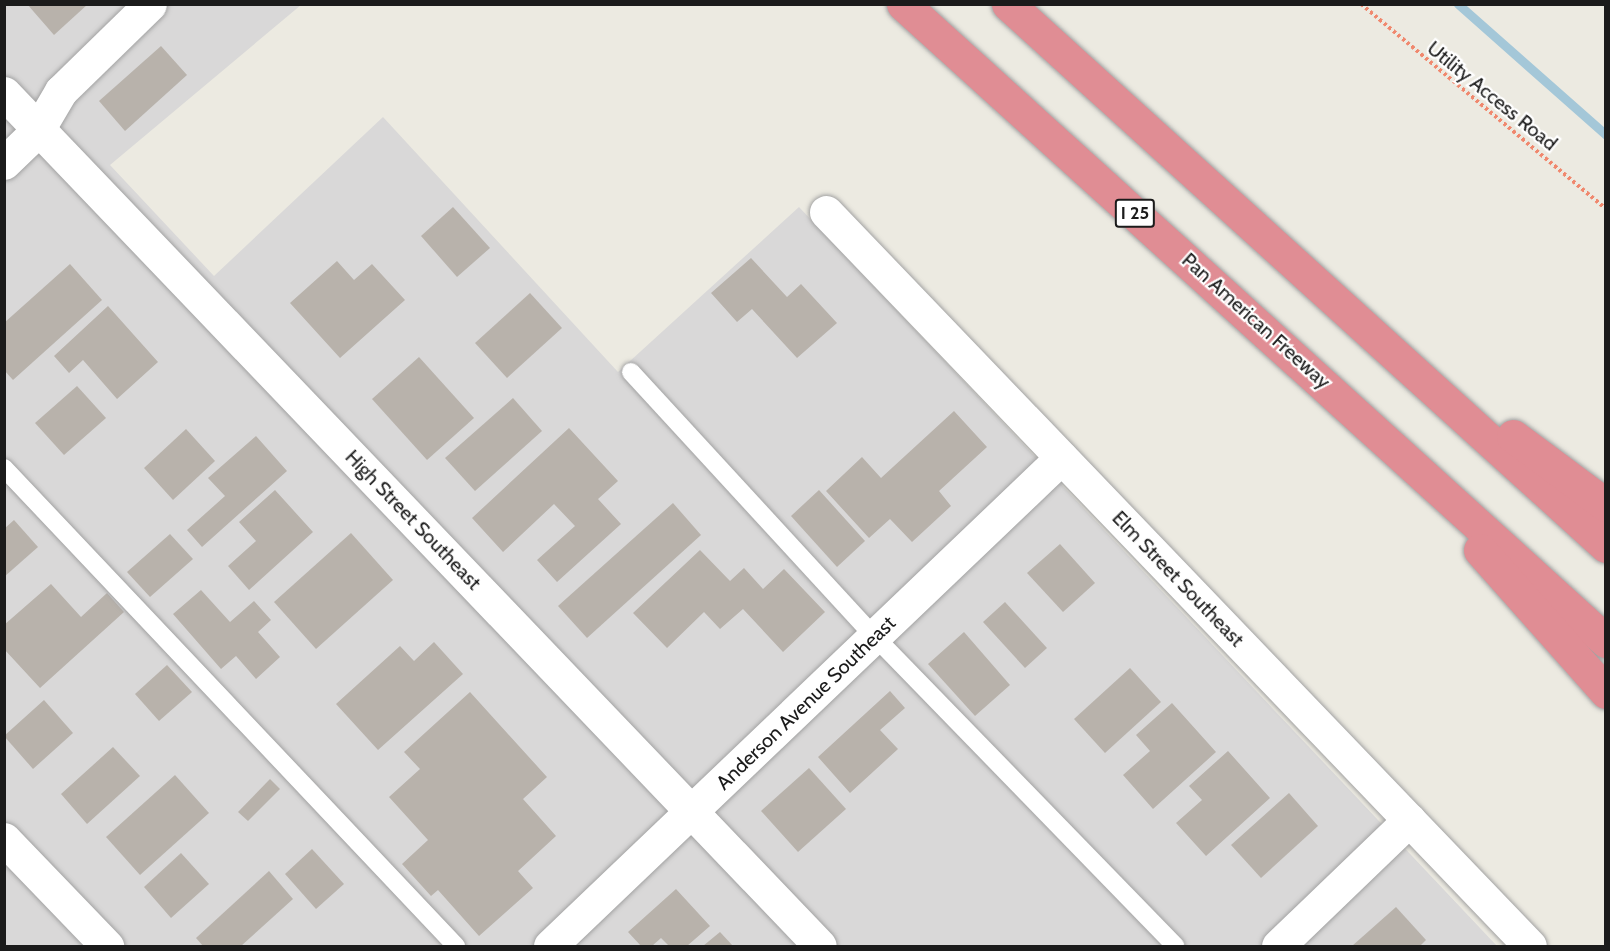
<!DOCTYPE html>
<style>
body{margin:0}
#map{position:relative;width:1610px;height:951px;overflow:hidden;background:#eceae1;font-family:Cabin,sans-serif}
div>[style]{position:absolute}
.residential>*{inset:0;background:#d9d8d8}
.stream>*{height:9px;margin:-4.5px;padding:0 4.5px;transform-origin:4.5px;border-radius:4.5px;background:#a4c7d8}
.building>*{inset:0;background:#b8b2ab}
.path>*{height:4px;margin-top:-2px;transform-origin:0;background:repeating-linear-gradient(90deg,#f0886e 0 3px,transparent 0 6px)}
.roads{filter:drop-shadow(0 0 2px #a2a2a2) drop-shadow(0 0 2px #a2a2a2)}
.lane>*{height:18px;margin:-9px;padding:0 9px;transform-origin:9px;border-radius:9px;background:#fff}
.street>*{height:33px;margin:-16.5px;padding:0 16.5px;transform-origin:16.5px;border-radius:16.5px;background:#fff}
.highway>*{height:33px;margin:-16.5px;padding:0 16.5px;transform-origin:16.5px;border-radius:16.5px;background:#e08d94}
span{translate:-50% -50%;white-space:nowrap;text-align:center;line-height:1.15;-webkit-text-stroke:4.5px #fff;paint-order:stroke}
.shield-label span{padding:2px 4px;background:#fff;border:2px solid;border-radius:4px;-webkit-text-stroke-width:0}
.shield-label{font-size:18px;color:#1b1b1b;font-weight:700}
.street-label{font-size:20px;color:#1b1b1b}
.frame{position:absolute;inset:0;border:6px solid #1b1b1b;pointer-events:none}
</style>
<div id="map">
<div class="residential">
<i style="clip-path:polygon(5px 4px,301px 5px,110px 165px,214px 276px,383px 117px,618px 372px,799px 207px,1497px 946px,5px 946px)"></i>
</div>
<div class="stream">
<i style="left:1458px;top:4px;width:198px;rotate:41.5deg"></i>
</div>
<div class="building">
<i style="clip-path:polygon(27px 4px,88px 4px,54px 35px)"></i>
<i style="clip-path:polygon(161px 46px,187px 75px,125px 131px,99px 101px)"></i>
<i style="clip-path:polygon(453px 207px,490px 248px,457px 277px,421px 236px)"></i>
<i style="clip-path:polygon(751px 258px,787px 297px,801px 284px,837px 323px,797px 358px,752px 309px,737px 322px,711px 293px)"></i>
<i style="clip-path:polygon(337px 261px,354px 280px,372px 264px,405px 300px,340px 358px,290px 303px)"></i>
<i style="clip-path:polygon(70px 264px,102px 300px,13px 380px,4px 370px,4px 323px)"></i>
<i style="clip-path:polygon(530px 293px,562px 328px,507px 378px,475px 343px)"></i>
<i style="clip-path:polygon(108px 306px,158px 362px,117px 399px,83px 360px,69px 373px,54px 356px)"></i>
<i style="clip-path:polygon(419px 357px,474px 418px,427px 460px,372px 399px)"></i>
<i style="clip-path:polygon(77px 386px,106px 418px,64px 455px,35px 423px)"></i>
<i style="clip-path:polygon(513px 398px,542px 431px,475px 491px,445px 458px)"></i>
<i style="clip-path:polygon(954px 411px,987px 447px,939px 491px,951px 506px,912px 542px,890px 519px,869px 538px,826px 491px,862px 457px,881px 478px)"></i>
<i style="clip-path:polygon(569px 428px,618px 481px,598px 499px,621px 524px,557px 582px,537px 560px,575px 526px,554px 504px,503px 552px,472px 518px)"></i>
<i style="clip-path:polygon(186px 429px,215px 461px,173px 500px,144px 468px)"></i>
<i style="clip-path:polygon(256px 436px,287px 471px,202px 547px,187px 530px,225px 496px,208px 478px)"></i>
<i style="clip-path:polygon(275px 490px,313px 532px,249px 590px,228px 566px,256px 541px,239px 522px)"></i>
<i style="clip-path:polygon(819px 490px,865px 541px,837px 567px,791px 516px)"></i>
<i style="clip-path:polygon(673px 503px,701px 535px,587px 638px,558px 606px)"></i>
<i style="clip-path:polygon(14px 520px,38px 547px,4px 577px,4px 529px)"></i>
<i style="clip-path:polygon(351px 533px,393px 580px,316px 649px,274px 602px)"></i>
<i style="clip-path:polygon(170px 534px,193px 559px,150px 597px,127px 572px)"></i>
<i style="clip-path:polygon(1060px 544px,1095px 583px,1063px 612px,1027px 573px)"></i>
<i style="clip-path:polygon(700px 550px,730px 581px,744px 568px,763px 589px,784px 569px,825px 612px,783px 652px,743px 609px,720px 629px,704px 612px,667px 648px,633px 613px)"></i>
<i style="clip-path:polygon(51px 584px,81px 617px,107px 593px,124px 612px,40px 688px,4px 649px,4px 625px)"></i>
<i style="clip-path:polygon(201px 590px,230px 622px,254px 601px,271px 620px,258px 632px,280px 657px,256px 679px,236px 656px,221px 669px,173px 614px)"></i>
<i style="clip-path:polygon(1005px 602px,1047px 648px,1025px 668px,983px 622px)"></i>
<i style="clip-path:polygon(964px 632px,1010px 685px,975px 716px,928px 664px)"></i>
<i style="clip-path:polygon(434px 642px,463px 674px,378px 750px,336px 704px,400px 646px,414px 661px)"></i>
<i style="clip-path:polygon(167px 665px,192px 692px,159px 721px,135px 694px)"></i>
<i style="clip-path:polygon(1130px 668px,1161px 702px,1105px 753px,1074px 719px)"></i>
<i style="clip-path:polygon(890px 691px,905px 708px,880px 730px,898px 749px,850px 793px,818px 757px)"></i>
<i style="clip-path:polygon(470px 692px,547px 777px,523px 799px,556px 836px,518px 871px,533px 888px,479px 936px,438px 890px,431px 896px,402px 864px,428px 840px,389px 797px,420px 769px,404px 752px)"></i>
<i style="clip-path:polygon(44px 700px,73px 733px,33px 769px,4px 736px)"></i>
<i style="clip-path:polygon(1172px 703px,1216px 752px,1153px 809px,1123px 775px,1150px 751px,1136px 735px)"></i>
<i style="clip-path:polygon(113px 747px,140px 776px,87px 824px,61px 794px)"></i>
<i style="clip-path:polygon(1228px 751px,1270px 798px,1206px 856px,1176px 823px,1202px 800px,1189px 786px)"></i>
<i style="clip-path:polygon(809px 768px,846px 809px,798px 852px,761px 811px)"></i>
<i style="clip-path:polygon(175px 775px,209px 813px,140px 875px,106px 837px)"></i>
<i style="clip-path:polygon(270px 779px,280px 789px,248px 821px,238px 812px)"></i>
<i style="clip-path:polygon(1289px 793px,1318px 826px,1261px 878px,1231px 845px)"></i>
<i style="clip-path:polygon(312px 849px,344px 884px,316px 909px,285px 874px)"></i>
<i style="clip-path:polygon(181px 853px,209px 884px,171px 918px,144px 887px)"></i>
<i style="clip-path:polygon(269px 871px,293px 899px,241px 946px,203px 946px,196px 938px)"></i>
<i style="clip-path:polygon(676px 889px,710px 926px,687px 946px,669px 946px,661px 938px,652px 946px,641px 946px,628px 932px)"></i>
<i style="clip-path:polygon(1396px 907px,1426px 940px,1420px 946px,1352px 946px)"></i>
<i style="clip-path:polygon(720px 932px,733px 946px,703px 946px)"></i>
</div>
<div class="path">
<i style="left:1361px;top:4px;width:319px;rotate:39.9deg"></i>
</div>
<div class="roads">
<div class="lane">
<i style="left:631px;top:372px;width:360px;rotate:47.4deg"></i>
<i style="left:875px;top:637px;width:431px;rotate:45.8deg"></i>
<i style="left:4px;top:468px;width:658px;rotate:46.6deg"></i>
</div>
<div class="street">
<i style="left:4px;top:93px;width:1180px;rotate:46.27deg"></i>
<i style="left:4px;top:163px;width:47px;rotate:-44.1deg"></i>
<i style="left:38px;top:130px;width:45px;rotate:-59.5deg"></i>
<i style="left:61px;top:91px;width:124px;rotate:-44.3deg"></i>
<i style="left:826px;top:212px;width:1017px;rotate:46.2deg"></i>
<i style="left:4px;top:839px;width:149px;rotate:46.1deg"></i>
<i style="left:550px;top:946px;width:707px;rotate:-43.68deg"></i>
<i style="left:1278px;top:946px;width:182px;rotate:-43.9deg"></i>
</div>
<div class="highway">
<i style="left:903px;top:4px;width:949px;rotate:42.18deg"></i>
<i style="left:1008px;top:4px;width:807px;rotate:42.19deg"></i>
<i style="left:1513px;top:436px;width:116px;rotate:36.6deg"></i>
<i style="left:1480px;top:550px;width:190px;rotate:48.4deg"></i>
</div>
</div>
<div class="shield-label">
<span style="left:1135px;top:213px">I 25</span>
</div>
<div class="street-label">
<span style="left:1492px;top:96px;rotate:39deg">Utility Access Road</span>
<span style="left:1256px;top:321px;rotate:42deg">Pan American Freeway</span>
<span style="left:413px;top:520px;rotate:46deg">High Street Southeast</span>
<span style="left:1178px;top:579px;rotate:46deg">Elm Street Southeast</span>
<span style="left:806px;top:703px;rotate:-44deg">Anderson Avenue Southeast</span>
</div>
<div class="frame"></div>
</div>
